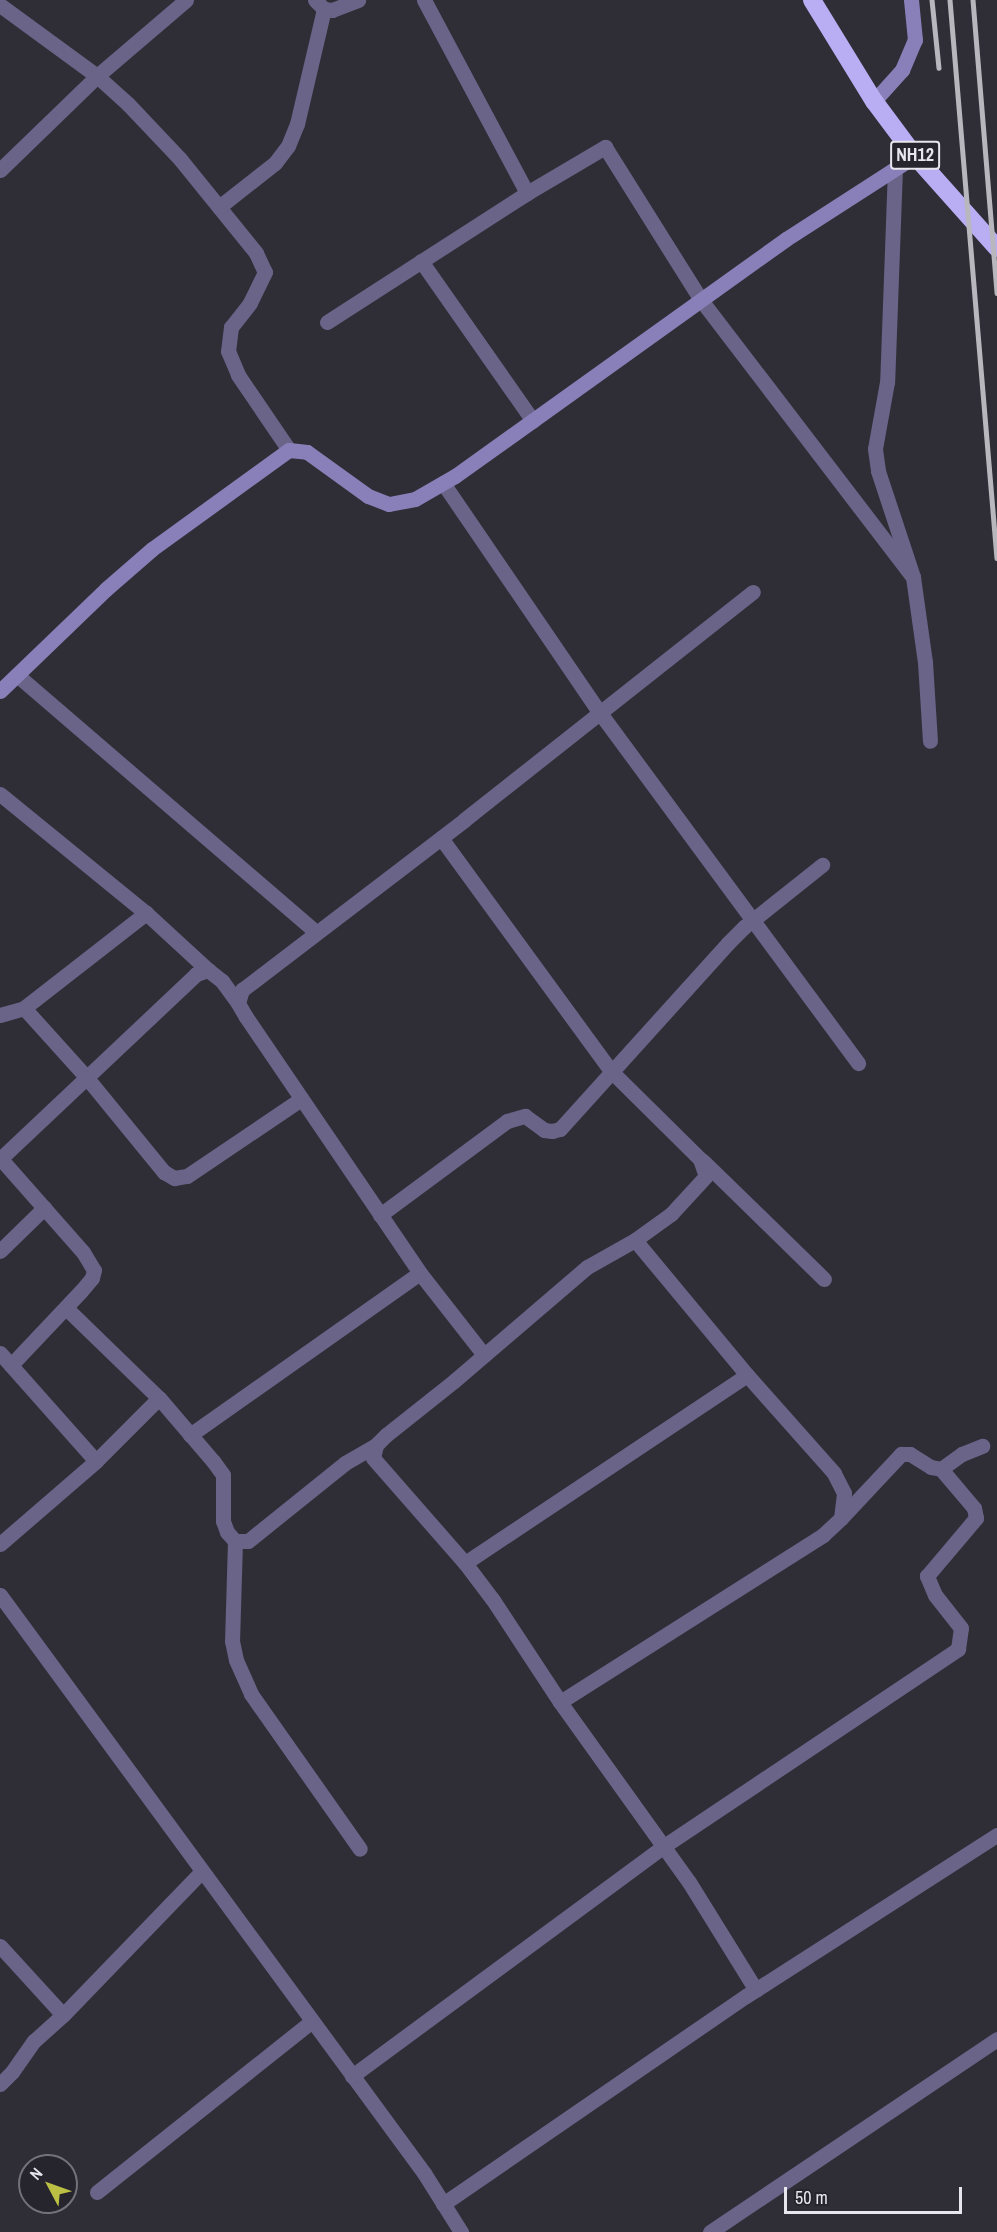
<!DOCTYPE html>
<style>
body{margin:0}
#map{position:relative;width:997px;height:2232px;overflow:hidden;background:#2f2e37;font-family:"Archivo Narrow",sans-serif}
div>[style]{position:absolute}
.street>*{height:15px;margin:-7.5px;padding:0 7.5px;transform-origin:7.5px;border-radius:7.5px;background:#696488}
.secondary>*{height:15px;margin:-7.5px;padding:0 7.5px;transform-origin:7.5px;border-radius:7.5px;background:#8a80b9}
.highway>*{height:18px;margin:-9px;padding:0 9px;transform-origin:9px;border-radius:9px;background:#b9adf4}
.rail>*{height:4.5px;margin:-2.25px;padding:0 2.25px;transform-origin:2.25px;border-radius:2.25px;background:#b8b7bd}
span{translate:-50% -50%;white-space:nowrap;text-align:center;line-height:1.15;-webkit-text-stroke:6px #26242d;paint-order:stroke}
.shield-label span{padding:2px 4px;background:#26242d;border:2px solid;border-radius:4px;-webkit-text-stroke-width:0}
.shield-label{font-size:18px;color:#e7e6ec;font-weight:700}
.north{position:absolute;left:18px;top:2154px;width:60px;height:60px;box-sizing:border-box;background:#26242d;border:2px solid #737279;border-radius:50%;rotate:311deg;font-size:16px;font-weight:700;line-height:24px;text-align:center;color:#e7e6ec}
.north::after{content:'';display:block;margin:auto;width:21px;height:27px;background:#bbc045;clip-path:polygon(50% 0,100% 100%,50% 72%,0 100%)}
.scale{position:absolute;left:784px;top:2187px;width:178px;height:27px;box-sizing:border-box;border:3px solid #e7e6ec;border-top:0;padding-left:8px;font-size:18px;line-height:21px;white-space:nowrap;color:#e7e6ec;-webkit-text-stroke:4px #26242d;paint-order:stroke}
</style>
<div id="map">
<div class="street">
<i style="left:315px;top:0;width:13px;rotate:45deg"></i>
<i style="left:324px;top:9px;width:8px;rotate:7deg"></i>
<i style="left:332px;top:10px;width:28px;rotate:-21deg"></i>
<i style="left:424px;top:0;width:219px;rotate:61.9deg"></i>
<i style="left:0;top:5px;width:120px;rotate:36.2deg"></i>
<i style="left:97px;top:76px;width:42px;rotate:42.1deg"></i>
<i style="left:128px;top:104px;width:76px;rotate:46.6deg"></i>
<i style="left:180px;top:159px;width:121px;rotate:51deg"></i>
<i style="left:256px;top:253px;width:21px;rotate:65deg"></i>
<i style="left:265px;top:272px;width:34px;rotate:116deg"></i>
<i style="left:250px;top:303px;width:31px;rotate:128deg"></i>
<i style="left:231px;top:327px;width:24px;rotate:97deg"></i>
<i style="left:228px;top:351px;width:26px;rotate:67deg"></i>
<i style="left:238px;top:375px;width:91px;rotate:55.8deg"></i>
<i style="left:895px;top:168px;width:214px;rotate:92.1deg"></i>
<i style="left:887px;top:382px;width:68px;rotate:100.2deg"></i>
<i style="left:875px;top:449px;width:22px;rotate:82deg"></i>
<i style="left:878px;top:471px;width:112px;rotate:71.7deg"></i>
<i style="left:913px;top:577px;width:86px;rotate:82deg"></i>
<i style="left:925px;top:662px;width:79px;rotate:86.4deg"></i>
<i style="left:0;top:170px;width:135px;rotate:-44.1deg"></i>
<i style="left:97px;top:76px;width:117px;rotate:-40.5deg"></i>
<i style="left:219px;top:207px;width:71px;rotate:-38.2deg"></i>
<i style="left:275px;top:163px;width:21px;rotate:-53deg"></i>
<i style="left:288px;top:146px;width:24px;rotate:-68deg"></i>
<i style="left:297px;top:124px;width:118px;rotate:-76.8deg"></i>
<i style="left:421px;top:261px;width:195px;rotate:55deg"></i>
<i style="left:327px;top:322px;width:238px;rotate:-32.8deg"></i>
<i style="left:527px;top:193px;width:91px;rotate:-30.5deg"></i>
<i style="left:605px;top:147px;width:181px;rotate:57.9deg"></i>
<i style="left:701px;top:300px;width:349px;rotate:52.6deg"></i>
<i style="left:443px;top:483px;width:278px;rotate:55.7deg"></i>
<i style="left:600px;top:713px;width:435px;rotate:53.6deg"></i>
<i style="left:17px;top:675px;width:394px;rotate:40.7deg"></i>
<i style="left:0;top:794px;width:188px;rotate:39.2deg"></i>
<i style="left:146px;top:913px;width:84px;rotate:42.6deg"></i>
<i style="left:441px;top:838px;width:288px;rotate:53.9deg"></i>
<i style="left:611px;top:1071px;width:125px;rotate:44.7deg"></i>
<i style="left:700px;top:1159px;width:18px;rotate:71deg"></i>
<i style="left:706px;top:1176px;width:52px;rotate:132.6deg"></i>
<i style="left:671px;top:1214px;width:44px;rotate:144.2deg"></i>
<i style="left:635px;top:1240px;width:55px;rotate:150.6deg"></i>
<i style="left:587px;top:1267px;width:175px;rotate:139.4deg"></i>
<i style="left:454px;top:1381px;width:87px;rotate:141.5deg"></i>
<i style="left:386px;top:1435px;width:14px;rotate:135deg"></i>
<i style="left:376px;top:1445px;width:13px;rotate:103deg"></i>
<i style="left:373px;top:1458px;width:140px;rotate:48.8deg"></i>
<i style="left:465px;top:1563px;width:46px;rotate:52.9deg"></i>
<i style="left:493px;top:1600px;width:122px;rotate:56.7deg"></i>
<i style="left:560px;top:1702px;width:221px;rotate:54.4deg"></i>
<i style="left:689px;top:1882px;width:127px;rotate:58.2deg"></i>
<i style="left:24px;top:1008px;width:94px;rotate:48deg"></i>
<i style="left:87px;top:1078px;width:122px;rotate:50.7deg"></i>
<i style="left:164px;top:1172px;width:12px;rotate:31deg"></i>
<i style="left:174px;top:1178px;width:13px;rotate:-9deg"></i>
<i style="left:187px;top:1176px;width:138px;rotate:-34deg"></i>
<i style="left:0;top:1015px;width:25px;rotate:-16deg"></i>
<i style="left:24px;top:1008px;width:155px;rotate:-37.9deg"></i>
<i style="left:0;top:1158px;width:125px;rotate:48.6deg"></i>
<i style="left:83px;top:1252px;width:21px;rotate:59deg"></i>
<i style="left:94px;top:1270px;width:8px;rotate:104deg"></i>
<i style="left:92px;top:1278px;width:17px;rotate:130deg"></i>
<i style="left:81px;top:1291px;width:102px;rotate:133.4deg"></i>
<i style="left:0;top:1159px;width:270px;rotate:-43.3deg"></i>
<i style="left:196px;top:974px;width:13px;rotate:-18deg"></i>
<i style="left:208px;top:970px;width:18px;rotate:38deg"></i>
<i style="left:222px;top:981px;width:27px;rotate:54deg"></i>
<i style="left:703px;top:1161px;width:169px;rotate:44.3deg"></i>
<i style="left:380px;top:1215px;width:158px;rotate:-36.5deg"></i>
<i style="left:507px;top:1121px;width:19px;rotate:-16deg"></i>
<i style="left:525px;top:1116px;width:24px;rotate:36deg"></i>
<i style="left:544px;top:1130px;width:8px;rotate:7deg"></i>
<i style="left:552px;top:1131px;width:8px;rotate:-14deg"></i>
<i style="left:560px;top:1129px;width:251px;rotate:-47.9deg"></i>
<i style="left:728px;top:943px;width:23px;rotate:-45deg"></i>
<i style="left:744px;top:927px;width:100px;rotate:-38.5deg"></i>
<i style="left:0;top:1251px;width:62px;rotate:-44.3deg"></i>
<i style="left:66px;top:1308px;width:129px;rotate:44.1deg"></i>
<i style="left:159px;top:1398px;width:83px;rotate:49.4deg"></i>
<i style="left:213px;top:1461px;width:17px;rotate:54deg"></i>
<i style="left:223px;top:1475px;width:46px;rotate:90deg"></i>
<i style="left:223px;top:1521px;width:12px;rotate:70deg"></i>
<i style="left:227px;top:1532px;width:12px;rotate:48deg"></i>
<i style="left:235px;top:1541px;width:13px"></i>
<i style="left:248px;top:1541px;width:124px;rotate:-38.8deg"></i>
<i style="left:345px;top:1463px;width:36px;rotate:-30deg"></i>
<i style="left:0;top:1353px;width:144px;rotate:48.4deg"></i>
<i style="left:484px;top:1355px;width:104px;rotate:-128deg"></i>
<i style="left:420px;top:1273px;width:310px;rotate:-124.2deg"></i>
<i style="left:246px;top:1017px;width:16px;rotate:-120deg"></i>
<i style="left:238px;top:1003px;width:14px;rotate:-73deg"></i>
<i style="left:242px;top:990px;width:280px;rotate:-37.4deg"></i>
<i style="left:464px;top:820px;width:368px;rotate:-38.3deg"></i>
<i style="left:190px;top:1435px;width:281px;rotate:-35.2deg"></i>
<i style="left:841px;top:1518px;width:88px;rotate:-46.8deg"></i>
<i style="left:901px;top:1454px;width:9px"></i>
<i style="left:910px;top:1454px;width:25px;rotate:32deg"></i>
<i style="left:931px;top:1467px;width:10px;rotate:11deg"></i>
<i style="left:941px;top:1469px;width:26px;rotate:-36deg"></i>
<i style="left:962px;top:1454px;width:22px;rotate:-22deg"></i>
<i style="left:235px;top:1541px;width:100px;rotate:91.7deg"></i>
<i style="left:232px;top:1641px;width:19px;rotate:78deg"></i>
<i style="left:236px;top:1660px;width:37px;rotate:66deg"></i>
<i style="left:251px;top:1694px;width:189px;rotate:54.9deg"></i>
<i style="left:0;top:1544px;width:127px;rotate:-40.8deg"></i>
<i style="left:96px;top:1461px;width:89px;rotate:-45deg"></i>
<i style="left:465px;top:1563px;width:339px;rotate:-33.7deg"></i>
<i style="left:0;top:1595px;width:717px;rotate:53.74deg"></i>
<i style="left:424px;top:2173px;width:70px;rotate:57.9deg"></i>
<i style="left:560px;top:1702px;width:312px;rotate:-32.4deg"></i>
<i style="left:823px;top:1535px;width:25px;rotate:-43deg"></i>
<i style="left:841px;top:1518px;width:25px;rotate:-83deg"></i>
<i style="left:844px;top:1493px;width:22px;rotate:-117deg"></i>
<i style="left:834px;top:1473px;width:131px;rotate:-131.6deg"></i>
<i style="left:747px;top:1375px;width:175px;rotate:-129.7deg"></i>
<i style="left:0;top:1946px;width:93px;rotate:47.6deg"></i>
<i style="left:352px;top:2076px;width:388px;rotate:-36.4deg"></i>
<i style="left:664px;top:1846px;width:354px;rotate:-33.8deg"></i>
<i style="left:958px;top:1649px;width:21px;rotate:-82deg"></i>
<i style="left:961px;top:1628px;width:42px;rotate:-128.2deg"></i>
<i style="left:935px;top:1595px;width:21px;rotate:-113deg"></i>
<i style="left:927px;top:1576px;width:76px;rotate:-49.8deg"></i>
<i style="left:976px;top:1518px;width:10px;rotate:-101deg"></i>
<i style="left:974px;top:1508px;width:51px;rotate:-130.2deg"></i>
<i style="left:0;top:2084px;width:17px;rotate:-45deg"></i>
<i style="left:12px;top:2072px;width:38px;rotate:-55deg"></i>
<i style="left:34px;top:2041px;width:39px;rotate:-42deg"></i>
<i style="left:63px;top:2015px;width:199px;rotate:-46deg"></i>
<i style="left:97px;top:2192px;width:273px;rotate:-38.5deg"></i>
<i style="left:443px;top:2204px;width:368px;rotate:-34.5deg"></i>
<i style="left:746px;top:1996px;width:298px;rotate:-32.7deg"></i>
<i style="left:710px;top:2232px;width:346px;rotate:-33.9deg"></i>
</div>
<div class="secondary">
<i style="left:874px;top:101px;width:42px;rotate:-47.9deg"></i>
<i style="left:902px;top:70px;width:33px;rotate:-67deg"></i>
<i style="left:915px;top:40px;width:40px;rotate:-95.7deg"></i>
<i style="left:0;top:691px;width:147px;rotate:-43.9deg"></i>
<i style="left:106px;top:589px;width:61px;rotate:-41deg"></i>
<i style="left:152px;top:549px;width:169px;rotate:-35.9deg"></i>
<i style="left:289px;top:450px;width:18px;rotate:6deg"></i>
<i style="left:307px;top:452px;width:75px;rotate:35.8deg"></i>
<i style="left:368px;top:496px;width:22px;rotate:21deg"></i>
<i style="left:389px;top:504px;width:26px;rotate:-11deg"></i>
<i style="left:415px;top:499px;width:46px;rotate:-29.9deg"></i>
<i style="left:455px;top:476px;width:407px;rotate:-35.6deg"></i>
<i style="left:786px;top:239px;width:153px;rotate:-32.8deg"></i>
</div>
<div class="highway">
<i style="left:812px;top:0;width:119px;rotate:58.5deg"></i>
<i style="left:874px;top:101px;width:69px;rotate:53.3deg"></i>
<i style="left:915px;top:156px;width:123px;rotate:48.3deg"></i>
</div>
<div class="rail">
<i style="left:932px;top:0;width:68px;rotate:84.1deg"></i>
<i style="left:950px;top:0;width:560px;rotate:85.19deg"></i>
<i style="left:973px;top:0;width:294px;rotate:85.3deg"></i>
</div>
<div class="shield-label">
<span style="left:915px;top:155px">NH12</span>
</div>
<div class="north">N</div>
<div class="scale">50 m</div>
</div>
